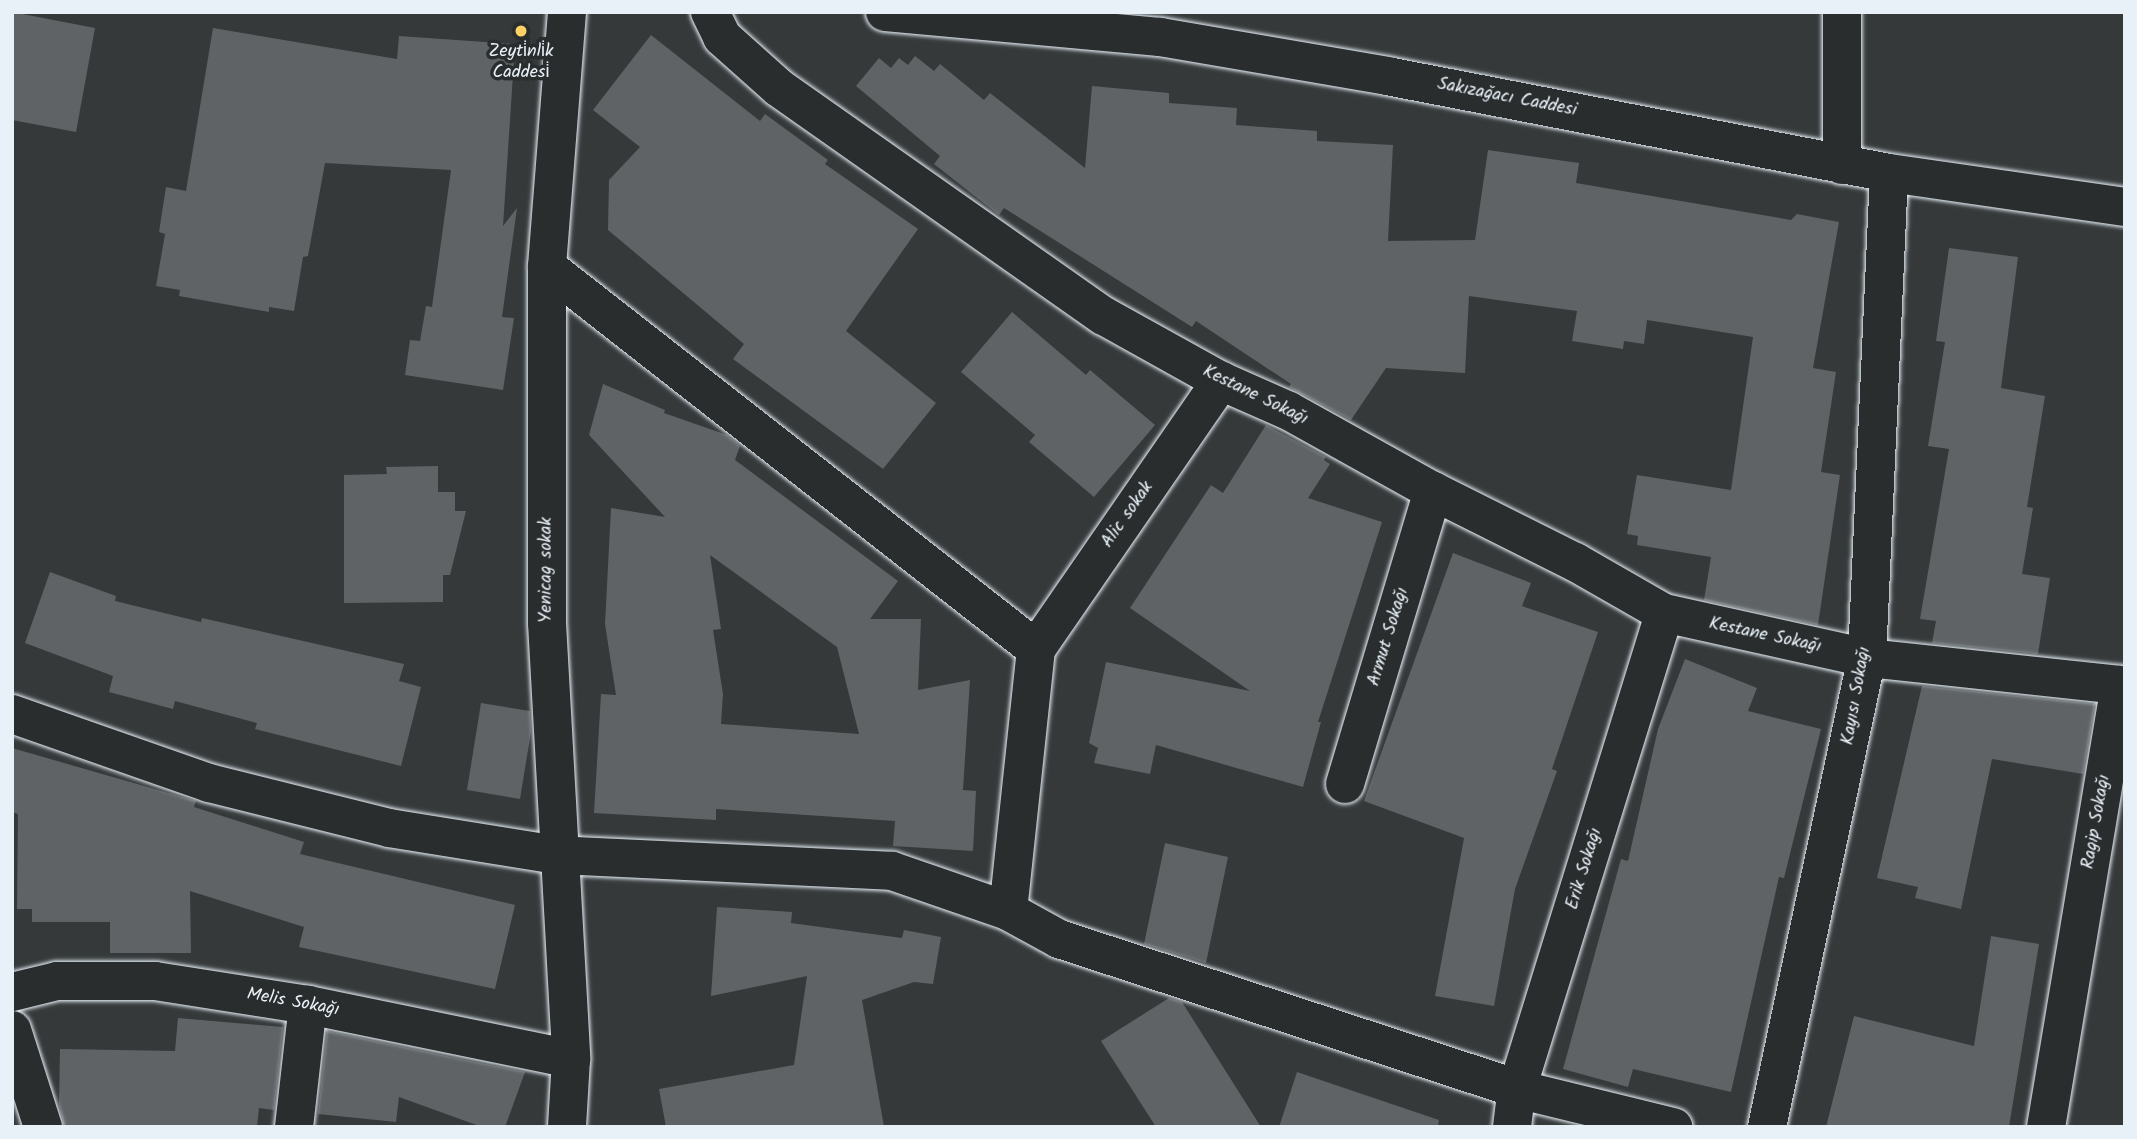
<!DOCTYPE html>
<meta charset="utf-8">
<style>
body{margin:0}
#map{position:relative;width:2137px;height:1139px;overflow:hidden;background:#35393a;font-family:Kalam,sans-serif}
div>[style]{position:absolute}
.building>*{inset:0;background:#5f6365}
.roads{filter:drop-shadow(0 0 2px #e8f1f8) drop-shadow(0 0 2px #e8f1f8)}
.minor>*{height:38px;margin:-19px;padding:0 19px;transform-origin:19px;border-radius:19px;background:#2a2d2e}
.tertiary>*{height:38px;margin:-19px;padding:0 19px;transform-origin:19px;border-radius:19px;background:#2a2d2e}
.dots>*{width:19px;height:19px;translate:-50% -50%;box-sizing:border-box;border:4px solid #2a2d2e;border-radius:50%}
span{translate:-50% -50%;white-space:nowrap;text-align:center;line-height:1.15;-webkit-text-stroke:7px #2a2d2e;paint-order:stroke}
.poi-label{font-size:18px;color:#e8f1f8}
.street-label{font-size:18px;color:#e8f1f8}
.frame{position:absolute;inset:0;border:14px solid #e8f1f8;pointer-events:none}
</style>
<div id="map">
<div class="building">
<i style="clip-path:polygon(12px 12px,95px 28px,76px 132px,12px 120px)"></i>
<i style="clip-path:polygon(213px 28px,397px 59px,399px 36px,515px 44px,503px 226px,517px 208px,502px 317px,514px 318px,503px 390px,405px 375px,410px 340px,420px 341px,426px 306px,432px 307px,451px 170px,325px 163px,308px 256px,303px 257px,294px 311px,269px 307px,269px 312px,179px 296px,180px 290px,156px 286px,165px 234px,159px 232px,166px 187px,186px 191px)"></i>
<i style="clip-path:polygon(651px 35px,760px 121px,765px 114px,828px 160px,825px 164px,918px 229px,846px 331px,936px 403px,883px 469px,733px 359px,744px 344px,608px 230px,609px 180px,640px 147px,593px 110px)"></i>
<i style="clip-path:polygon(915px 56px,934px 71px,940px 64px,984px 100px,990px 93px,1085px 168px,1092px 86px,1169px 93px,1169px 103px,1237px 108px,1236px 125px,1317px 131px,1317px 141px,1393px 145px,1388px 241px,1475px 240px,1488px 150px,1579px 163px,1576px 183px,1791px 220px,1797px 214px,1839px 222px,1813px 368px,1836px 372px,1821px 472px,1840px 475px,1818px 625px,1704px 600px,1711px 557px,1637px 545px,1638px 536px,1627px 534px,1637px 475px,1731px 490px,1753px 337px,1647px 320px,1644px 344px,1624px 341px,1623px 349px,1572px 341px,1577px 311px,1469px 296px,1465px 373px,1386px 368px,1351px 420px,1289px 387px,1291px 384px,1196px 321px,1192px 327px,1004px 208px,999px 215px,934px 164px,940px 156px,856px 86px,879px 58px,891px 68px,899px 58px,908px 65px)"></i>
<i style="clip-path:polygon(1949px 248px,2018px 257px,2001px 388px,2045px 396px,2027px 507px,2033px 508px,2022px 574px,2050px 578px,2038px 654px,1932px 643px,1936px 621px,1920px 619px,1949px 449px,1928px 446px,1945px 342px,1936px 341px)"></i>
<i style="clip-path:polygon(1012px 312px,1086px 375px,1090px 370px,1155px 425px,1094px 497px,1029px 442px,1035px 435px,961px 372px)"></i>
<i style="clip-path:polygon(evenodd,603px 384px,665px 410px,664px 413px,727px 435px,740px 446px,735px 460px,898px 581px,870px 619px,921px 619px,918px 690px,970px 680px,963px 790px,976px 791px,973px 851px,893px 846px,895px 821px,716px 809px,716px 820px,594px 813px,601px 694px,616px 695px,605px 624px,611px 508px,665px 517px,589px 435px,603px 384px,710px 555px,837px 647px,859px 734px,721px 724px,723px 694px,713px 630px,721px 629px,710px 555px)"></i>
<i style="clip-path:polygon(1266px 425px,1326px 457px,1324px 460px,1330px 464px,1308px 498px,1382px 522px,1318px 722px,1321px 722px,1303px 787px,1156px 745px,1150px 774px,1094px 763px,1098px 748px,1089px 743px,1106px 662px,1250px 691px,1130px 608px,1211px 485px,1223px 493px)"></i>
<i style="clip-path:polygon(438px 466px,438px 492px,455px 492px,455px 511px,466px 511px,450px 575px,443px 575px,443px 602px,344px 603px,344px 475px,387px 474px,386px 467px)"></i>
<i style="clip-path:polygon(1453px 553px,1531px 583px,1522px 606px,1598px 632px,1552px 769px,1557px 771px,1515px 889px,1494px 1006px,1435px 996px,1464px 838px,1364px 801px)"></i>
<i style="clip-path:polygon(50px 572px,116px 596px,115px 601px,201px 622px,202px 618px,404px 664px,399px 681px,421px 687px,401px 766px,255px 729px,257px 723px,175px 701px,173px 709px,109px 692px,113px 676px,25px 643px)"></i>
<i style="clip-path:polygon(1685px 659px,1757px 688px,1748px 711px,1821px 729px,1784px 878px,1779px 877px,1731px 1092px,1633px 1069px,1628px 1087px,1563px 1069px,1621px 859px,1628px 861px,1658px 729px)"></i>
<i style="clip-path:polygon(1922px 686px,2095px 704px,2083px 774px,1992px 759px,1961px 909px,1915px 898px,1918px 887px,1877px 878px)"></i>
<i style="clip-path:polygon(481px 703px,530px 711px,531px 732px,520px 799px,467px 790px)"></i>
<i style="clip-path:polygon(12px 748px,196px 801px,194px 807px,304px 842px,300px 854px,515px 905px,495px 989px,299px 947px,304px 927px,190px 891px,191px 953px,110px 953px,110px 922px,32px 922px,32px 909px,17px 909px,18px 814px,12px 812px)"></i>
<i style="clip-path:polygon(1165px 843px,1228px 857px,1206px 963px,1144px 944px)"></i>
<i style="clip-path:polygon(717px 907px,792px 912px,791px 923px,902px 938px,904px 930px,941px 937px,933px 984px,914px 982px,862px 1000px,884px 1127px,666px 1127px,659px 1089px,794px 1065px,807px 976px,711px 996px)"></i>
<i style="clip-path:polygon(1991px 936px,2039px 944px,2009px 1127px,1826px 1127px,1854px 1016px,1974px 1046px)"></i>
<i style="clip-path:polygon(1169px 998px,1182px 1002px,1261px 1127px,1156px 1127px,1101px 1041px)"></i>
<i style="clip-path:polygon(178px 1018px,283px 1027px,274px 1110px,259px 1108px,257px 1127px,64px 1127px,59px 1104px,60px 1049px,175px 1051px)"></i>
<i style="clip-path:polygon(327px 1031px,470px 1061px,525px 1072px,505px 1127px,482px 1127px,399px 1097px,396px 1122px,318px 1114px)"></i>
<i style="clip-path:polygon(1297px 1072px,1439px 1120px,1438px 1127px,1279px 1127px)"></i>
</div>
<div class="roads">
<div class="minor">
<i style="left:567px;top:12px;width:256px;rotate:94.5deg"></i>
<i style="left:547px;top:267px;width:356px;rotate:90deg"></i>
<i style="left:547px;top:623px;width:437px;rotate:86.8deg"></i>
<i style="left:571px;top:1059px;width:68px;rotate:93.4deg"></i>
<i style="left:710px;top:12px;width:28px;rotate:64deg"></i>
<i style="left:722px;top:37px;width:76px;rotate:41.8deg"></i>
<i style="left:779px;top:88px;width:397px;rotate:35.1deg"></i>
<i style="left:1104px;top:316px;width:134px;rotate:29.1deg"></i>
<i style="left:1221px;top:381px;width:74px;rotate:23.8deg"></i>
<i style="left:1289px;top:411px;width:165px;rotate:29.1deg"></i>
<i style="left:1433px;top:491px;width:159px;rotate:26.6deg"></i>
<i style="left:1575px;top:562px;width:103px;rotate:29.8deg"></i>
<i style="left:1664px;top:613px;width:208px;rotate:12.5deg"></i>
<i style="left:1867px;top:658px;width:254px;rotate:6.1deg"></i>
<i style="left:2120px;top:685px;width:448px;rotate:99.5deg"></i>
<i style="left:1842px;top:12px;width:153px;rotate:90deg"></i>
<i style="left:547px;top:267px;width:621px;rotate:38deg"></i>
<i style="left:1036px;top:649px;width:263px;rotate:96.1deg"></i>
<i style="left:1008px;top:911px;width:58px;rotate:28.8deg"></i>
<i style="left:1059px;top:939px;width:482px;rotate:18.1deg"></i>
<i style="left:1517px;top:1089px;width:161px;rotate:13.7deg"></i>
<i style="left:1036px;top:649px;width:326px;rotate:-55.4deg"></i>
<i style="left:12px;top:714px;width:209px;rotate:19.3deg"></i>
<i style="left:209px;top:783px;width:186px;rotate:14deg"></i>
<i style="left:389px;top:828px;width:170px;rotate:9.1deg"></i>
<i style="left:557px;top:855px;width:335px;rotate:2.7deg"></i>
<i style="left:892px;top:871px;width:123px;rotate:19deg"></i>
<i style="left:1345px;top:784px;width:306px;rotate:-73.3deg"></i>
<i style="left:12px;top:992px;width:46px;rotate:-13.7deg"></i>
<i style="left:57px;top:981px;width:98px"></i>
<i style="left:155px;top:981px;width:155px;rotate:8.9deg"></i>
<i style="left:308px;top:1005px;width:268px;rotate:11.6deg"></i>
<i style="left:12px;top:1030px;width:102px;rotate:72.3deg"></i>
<i style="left:294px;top:1127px;width:123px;rotate:-83.5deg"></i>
<i style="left:1512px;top:1127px;width:38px;rotate:-83deg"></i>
<i style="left:1517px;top:1089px;width:498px;rotate:-72.8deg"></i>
<i style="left:1767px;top:1127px;width:480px;rotate:-78deg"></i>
<i style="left:1867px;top:658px;width:485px;rotate:-87.4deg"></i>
</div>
<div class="tertiary">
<i style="left:885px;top:12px;width:276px;rotate:5.2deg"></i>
<i style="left:1160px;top:37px;width:230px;rotate:9.7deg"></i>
<i style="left:1387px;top:76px;width:511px;rotate:10.94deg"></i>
<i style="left:1889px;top:173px;width:238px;rotate:8.2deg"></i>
</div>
</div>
<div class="dots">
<i style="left:521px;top:31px;background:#ffd166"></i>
</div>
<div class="poi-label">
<span style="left:521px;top:63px">Zeyti̇nli̇k<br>Caddesi̇</span>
</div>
<div class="street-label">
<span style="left:1507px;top:98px;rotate:11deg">Sakızağacı Caddesi</span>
<span style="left:1255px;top:396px;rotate:26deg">Kestane Sokağı</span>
<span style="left:1128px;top:515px;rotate:-55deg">Alic sokak</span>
<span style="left:547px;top:570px;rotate:-90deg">Yenicag sokak</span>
<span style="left:1765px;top:636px;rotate:12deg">Kestane Sokağı</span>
<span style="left:1389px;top:637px;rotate:-73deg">Armut Sokağı</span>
<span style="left:1857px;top:696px;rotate:-80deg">Kayısı Sokağı</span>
<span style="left:2097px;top:822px;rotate:-80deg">Ragip Sokağı</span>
<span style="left:1585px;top:869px;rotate:-73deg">Erik Sokağı</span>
<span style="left:293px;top:1003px;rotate:10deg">Melis Sokağı</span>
</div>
<div class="frame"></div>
</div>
